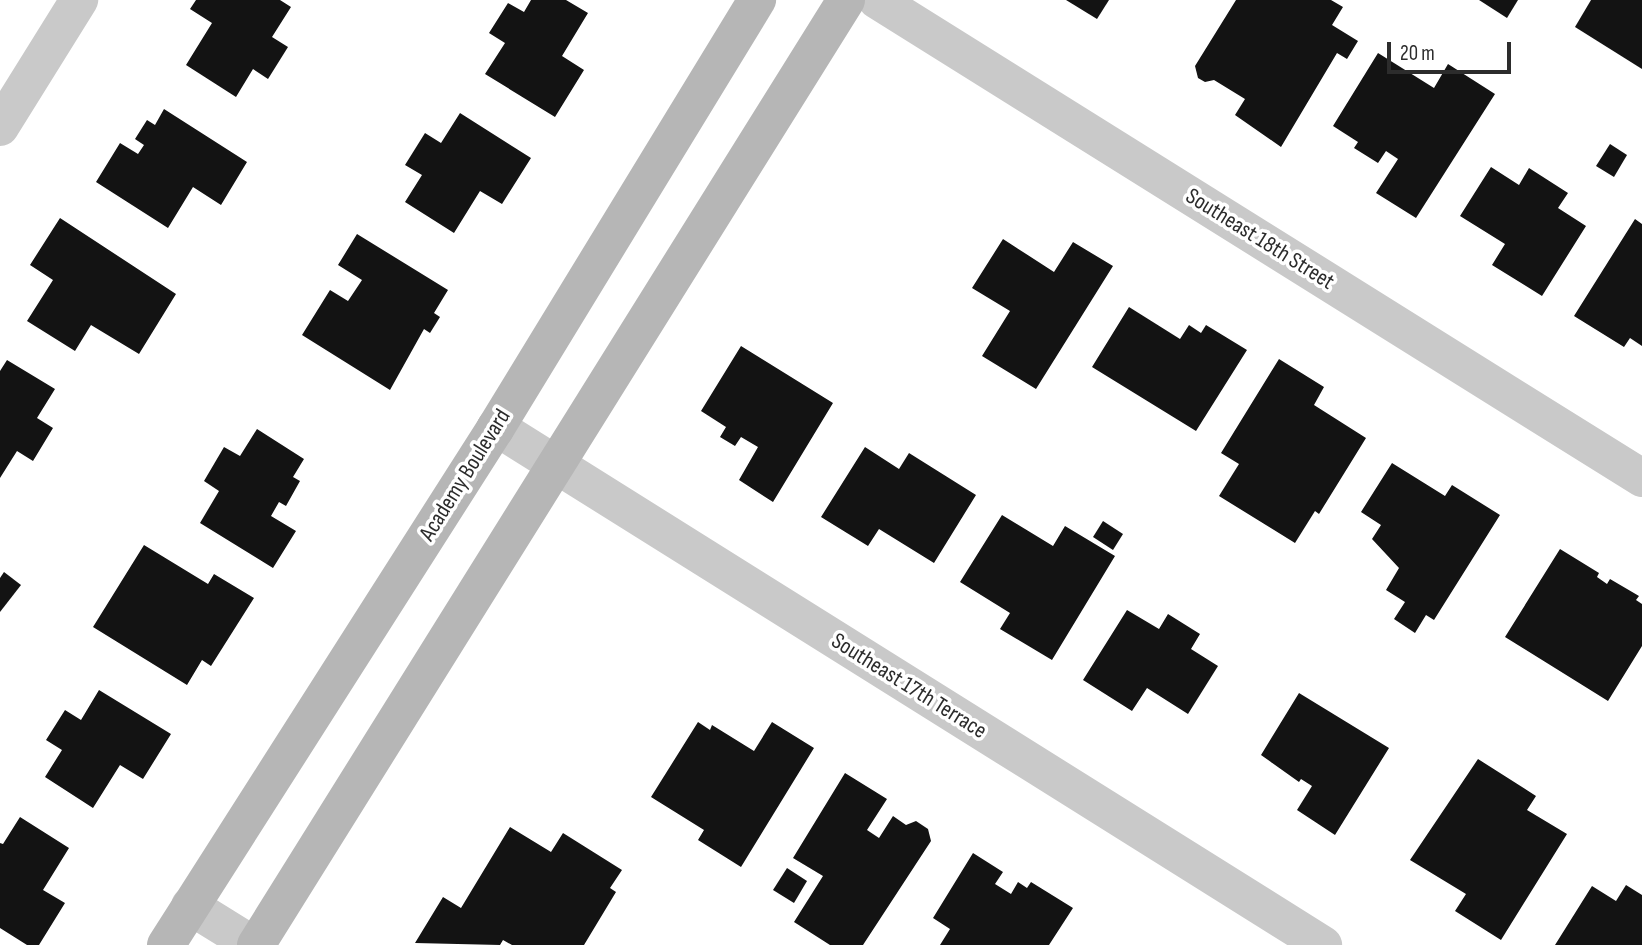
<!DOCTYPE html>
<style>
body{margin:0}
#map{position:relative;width:1642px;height:945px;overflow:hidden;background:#fff;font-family:"Sofia Sans Condensed",sans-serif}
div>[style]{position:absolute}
.building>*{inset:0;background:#131313}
.street>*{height:38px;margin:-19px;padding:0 19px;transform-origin:19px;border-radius:19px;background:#c9c9c9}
.secondary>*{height:38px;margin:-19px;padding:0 19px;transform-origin:19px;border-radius:19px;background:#b6b6b6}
span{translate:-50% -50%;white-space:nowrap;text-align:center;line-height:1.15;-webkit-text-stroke:7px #fff;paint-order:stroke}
.street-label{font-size:23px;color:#2c2c2c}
.scale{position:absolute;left:1387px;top:42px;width:124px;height:32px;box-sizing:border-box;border:4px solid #2c2c2c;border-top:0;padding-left:9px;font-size:21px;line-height:24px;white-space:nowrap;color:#2c2c2c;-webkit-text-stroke:5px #fff;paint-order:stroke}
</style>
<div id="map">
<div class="building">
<i style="clip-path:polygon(196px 0,280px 0,291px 7px,272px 37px,288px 47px,268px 79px,253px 69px,236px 97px,186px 65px,212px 23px,190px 9px)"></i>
<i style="clip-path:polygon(531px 0,566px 0,588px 13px,562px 56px,584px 70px,555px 117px,485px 74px,505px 43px,489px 33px,508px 3px,524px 12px)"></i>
<i style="clip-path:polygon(1066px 0,1109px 0,1097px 19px)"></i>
<i style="clip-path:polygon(1236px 0,1331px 0,1343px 7px,1332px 25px,1358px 41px,1347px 59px,1337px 53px,1281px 147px,1235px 115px,1245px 99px,1214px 80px,1205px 82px,1198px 78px,1195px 66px)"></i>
<i style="clip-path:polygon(1479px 0,1518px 0,1507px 18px)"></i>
<i style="clip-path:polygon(1591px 0,1642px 0,1642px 69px,1575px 27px)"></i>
<i style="clip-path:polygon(1378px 53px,1434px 88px,1448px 64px,1495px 94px,1416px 218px,1376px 193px,1398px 159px,1386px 151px,1378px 163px,1354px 148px,1358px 142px,1333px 126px)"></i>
<i style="clip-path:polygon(164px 109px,247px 162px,221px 205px,193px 187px,168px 228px,96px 182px,120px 143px,138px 154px,144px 145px,135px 139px,147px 120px,155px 125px)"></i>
<i style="clip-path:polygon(460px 113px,531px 158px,502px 204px,480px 191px,454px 233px,405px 202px,422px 175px,405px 165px,425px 133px,441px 143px)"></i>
<i style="clip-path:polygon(1610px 144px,1627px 155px,1614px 177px,1596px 166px)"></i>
<i style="clip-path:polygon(1491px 167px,1519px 185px,1529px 168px,1568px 193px,1558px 208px,1586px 226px,1542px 296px,1492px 265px,1505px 244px,1460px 216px)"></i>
<i style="clip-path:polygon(60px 218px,176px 294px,139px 354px,91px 325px,75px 351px,27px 321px,53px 280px,30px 265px)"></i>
<i style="clip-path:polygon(1635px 219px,1642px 224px,1642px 346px,1630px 338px,1624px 347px,1574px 316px)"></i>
<i style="clip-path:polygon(357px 234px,448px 290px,434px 313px,440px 317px,430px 333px,424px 329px,390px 390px,302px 335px,330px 290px,348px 301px,362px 280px,338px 265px)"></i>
<i style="clip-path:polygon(1003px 239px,1054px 272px,1073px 242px,1113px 266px,1036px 389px,982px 356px,1010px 311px,972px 288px)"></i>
<i style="clip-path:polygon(1129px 307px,1180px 339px,1189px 325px,1201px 333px,1206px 325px,1247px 350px,1196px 431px,1092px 367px)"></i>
<i style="clip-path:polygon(741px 346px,833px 403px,773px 502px,739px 480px,758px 447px,741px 437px,735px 446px,720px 437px,726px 427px,701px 411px)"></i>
<i style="clip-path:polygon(1279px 359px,1324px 387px,1314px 405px,1366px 438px,1319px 514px,1315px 511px,1295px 543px,1219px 496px,1239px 464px,1221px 453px)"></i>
<i style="clip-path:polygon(7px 360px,55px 389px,37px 418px,53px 428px,33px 461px,17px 451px,0 478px,0 371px)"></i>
<i style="clip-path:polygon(257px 429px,304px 459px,293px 477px,300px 481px,286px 506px,279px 502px,271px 516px,296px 531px,273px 568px,200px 523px,219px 491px,204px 481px,224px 447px,240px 456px)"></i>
<i style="clip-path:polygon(865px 447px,899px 469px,909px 453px,976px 495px,934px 563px,879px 529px,868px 546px,821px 517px)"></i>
<i style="clip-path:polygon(1392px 463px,1445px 496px,1452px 485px,1500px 515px,1434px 620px,1426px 615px,1415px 633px,1394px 619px,1405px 602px,1386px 590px,1399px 568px,1372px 539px,1381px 525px,1361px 512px)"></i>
<i style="clip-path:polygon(1002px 515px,1053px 546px,1065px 526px,1115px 556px,1052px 660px,1000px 629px,1010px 613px,960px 582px)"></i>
<i style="clip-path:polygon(1103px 521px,1123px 534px,1113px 550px,1093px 537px)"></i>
<i style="clip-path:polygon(144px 545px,208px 584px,214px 574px,254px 598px,211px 666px,202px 660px,187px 685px,93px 627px)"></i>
<i style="clip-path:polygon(1560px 549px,1599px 573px,1597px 577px,1607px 584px,1610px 579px,1639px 596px,1636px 600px,1642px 604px,1642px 646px,1608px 701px,1505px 637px)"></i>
<i style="clip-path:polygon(4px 572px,21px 585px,0 612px,0 578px)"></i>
<i style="clip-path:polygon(1127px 610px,1159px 629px,1168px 614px,1200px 634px,1191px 649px,1218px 666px,1188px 714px,1147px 688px,1132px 711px,1083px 680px)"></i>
<i style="clip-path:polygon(99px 690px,171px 734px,143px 779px,120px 765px,93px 808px,45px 777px,62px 750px,46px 740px,65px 710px,81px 720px)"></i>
<i style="clip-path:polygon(1299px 693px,1389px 748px,1335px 835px,1297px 810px,1312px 786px,1301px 779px,1299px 782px,1261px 755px)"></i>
<i style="clip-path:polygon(698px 722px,710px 730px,712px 725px,754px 751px,772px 722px,814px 748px,741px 867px,698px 840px,704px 830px,651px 797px)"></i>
<i style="clip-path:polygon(1478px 759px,1536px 796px,1527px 810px,1567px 834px,1501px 940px,1455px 911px,1466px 894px,1410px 860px)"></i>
<i style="clip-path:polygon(845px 773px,887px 799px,867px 830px,879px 838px,893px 816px,906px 825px,916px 821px,928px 829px,931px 841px,863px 945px,830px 945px,794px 922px,823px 876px,793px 858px)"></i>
<i style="clip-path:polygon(20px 817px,69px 848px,43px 890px,65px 903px,39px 945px,27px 945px,0 928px,0 843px,3px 844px)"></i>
<i style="clip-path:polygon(510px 827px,551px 852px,563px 833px,622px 870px,610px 888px,616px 892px,584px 945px,512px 945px,503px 940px,500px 945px,415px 943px,443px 897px,461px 908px)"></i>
<i style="clip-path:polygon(973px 853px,1003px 872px,995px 884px,1011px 894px,1018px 882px,1027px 888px,1031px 882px,1073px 908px,1049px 945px,940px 945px,950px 929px,933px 918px)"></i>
<i style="clip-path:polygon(787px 868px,807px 881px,794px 903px,773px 890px)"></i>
<i style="clip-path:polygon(1626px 885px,1642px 895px,1642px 945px,1555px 945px,1592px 886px,1616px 901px)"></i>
</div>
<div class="street">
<i style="left:877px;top:0;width:902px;rotate:32deg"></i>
<i style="left:0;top:127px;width:150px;rotate:-58.1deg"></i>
<i style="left:496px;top:427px;width:976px;rotate:32.06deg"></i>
<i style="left:190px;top:906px;width:74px;rotate:31.8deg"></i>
</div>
<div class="secondary">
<i style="left:166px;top:945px;width:612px;rotate:-57.48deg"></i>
<i style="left:495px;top:429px;width:503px;rotate:-58.59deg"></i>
<i style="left:256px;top:945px;width:1114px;rotate:-58.02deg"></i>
</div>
<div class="street-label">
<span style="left:1260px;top:239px;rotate:32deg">Southeast 18th Street</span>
<span style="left:465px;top:475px;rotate:-58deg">Academy Boulevard</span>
<span style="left:909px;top:686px;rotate:32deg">Southeast 17th Terrace</span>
</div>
<div class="scale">20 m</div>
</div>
